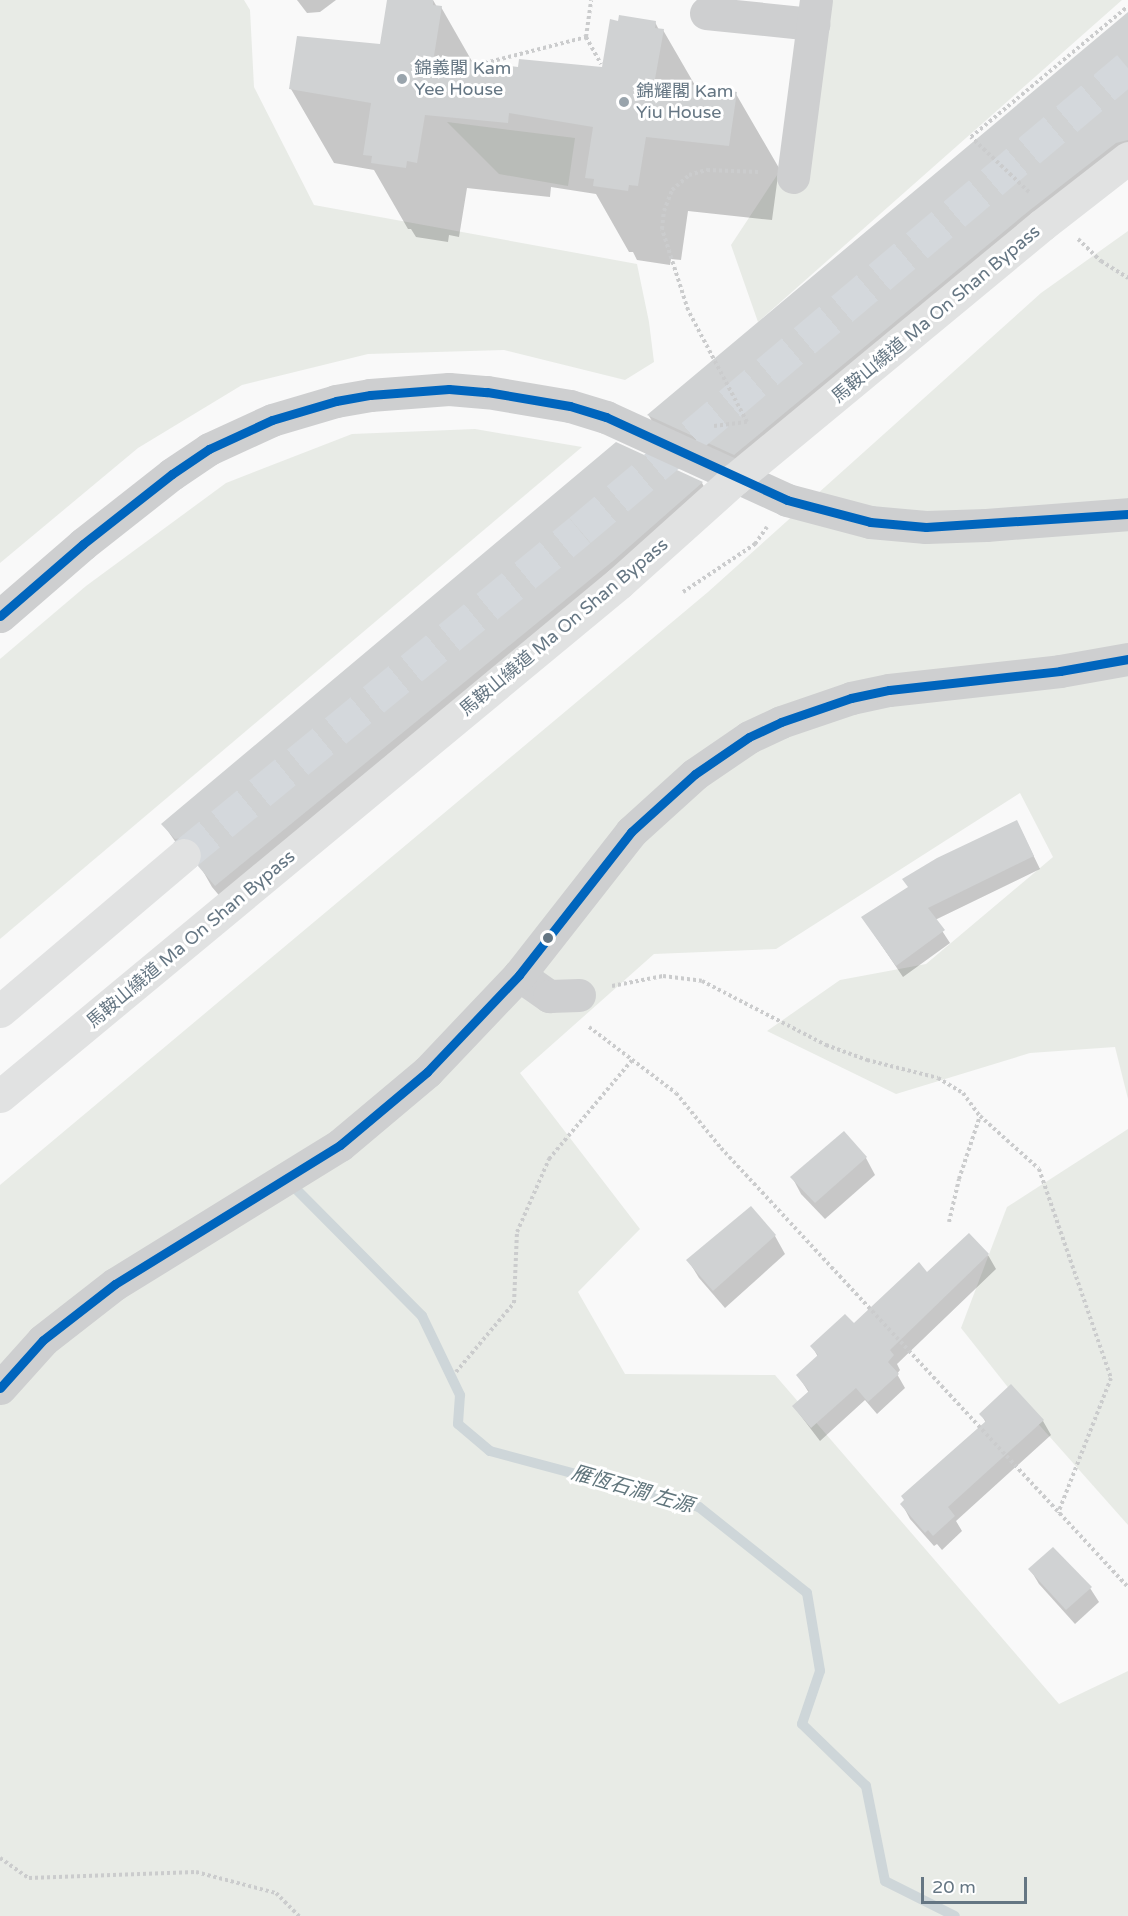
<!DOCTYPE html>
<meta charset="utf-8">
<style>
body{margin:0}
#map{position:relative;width:1128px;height:1916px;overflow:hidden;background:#f9f9f9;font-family:"Varela Round","Noto Sans TC",sans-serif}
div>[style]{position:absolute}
.green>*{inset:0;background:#e8ebe6}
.shadow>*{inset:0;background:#0003}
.stream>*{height:10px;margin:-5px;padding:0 5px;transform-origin:5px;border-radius:5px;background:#ced6d9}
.building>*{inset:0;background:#d0d2d3}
.major-tunnel>*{height:33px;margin-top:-16.5px;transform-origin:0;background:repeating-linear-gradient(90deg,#d4d8dc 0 33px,transparent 0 49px)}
.path>*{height:4px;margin-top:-2px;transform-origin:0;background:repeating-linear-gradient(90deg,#cbcccd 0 3px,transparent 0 6px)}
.minor>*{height:33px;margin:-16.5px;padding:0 16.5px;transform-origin:16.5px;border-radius:16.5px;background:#cecfd0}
.major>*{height:33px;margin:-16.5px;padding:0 16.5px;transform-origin:16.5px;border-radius:16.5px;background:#e1e2e2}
.bus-1>*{height:9px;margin:-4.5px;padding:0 4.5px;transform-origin:4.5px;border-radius:4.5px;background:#0065bd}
.dots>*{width:16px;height:16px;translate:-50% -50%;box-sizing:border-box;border:3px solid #fff;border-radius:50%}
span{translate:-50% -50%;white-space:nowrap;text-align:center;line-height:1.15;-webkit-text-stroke:6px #fff;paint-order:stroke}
.poi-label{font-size:18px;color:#657683}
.left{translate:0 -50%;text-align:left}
.street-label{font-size:18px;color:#657683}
.water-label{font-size:20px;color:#60757c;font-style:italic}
.scale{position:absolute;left:921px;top:1877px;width:106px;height:27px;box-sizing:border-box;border:3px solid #657683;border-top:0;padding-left:8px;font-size:18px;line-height:21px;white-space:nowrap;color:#657683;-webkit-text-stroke:4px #fff;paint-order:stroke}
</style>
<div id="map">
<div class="green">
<i style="clip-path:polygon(0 0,244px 0,250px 10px,254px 87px,314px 205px,637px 264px,649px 322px,654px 362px,625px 380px,504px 350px,368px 354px,242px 385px,138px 448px,0 563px)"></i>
<i style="clip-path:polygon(831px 0,1122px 0,758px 322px,731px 245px,814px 119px)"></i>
<i style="clip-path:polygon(447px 122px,575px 138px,568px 186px,499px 174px)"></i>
<i style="clip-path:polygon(1128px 231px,1128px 1099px,1115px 1047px,1030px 1053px,896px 1094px,767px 1031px,840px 980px,926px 964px,1053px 857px,1020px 793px,776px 949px,654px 954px,520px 1073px,640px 1229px,578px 1292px,625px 1374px,775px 1375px,1059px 1704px,1128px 1671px,1128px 1916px,0 1916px,0 1185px,708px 592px,1041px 293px)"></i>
<i style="clip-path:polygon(475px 429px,582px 447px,0 939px,0 659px,86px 586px,226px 483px,352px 434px)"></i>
<i style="clip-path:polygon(1128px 1129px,1128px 1525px,1026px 1410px,961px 1328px,1007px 1207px)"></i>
</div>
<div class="shadow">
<i style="clip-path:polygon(297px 0,336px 0,320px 12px,307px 13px)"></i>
<i style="clip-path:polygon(389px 0,433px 0,437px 7px,441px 7px,473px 63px,519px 69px,603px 69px,655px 22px,659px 30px,663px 30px,696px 87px,736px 94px,779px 168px,772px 220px,688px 211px,681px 260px,671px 259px,670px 265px,637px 260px,633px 252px,629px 252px,596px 194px,551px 187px,550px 197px,467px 188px,459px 237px,449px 235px,448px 242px,416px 237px,411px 229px,408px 229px,374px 170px,334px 163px,291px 89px,382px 46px)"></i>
<i style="clip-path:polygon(1128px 14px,1128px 164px,747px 475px,661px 436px,649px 416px)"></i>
<i style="clip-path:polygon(616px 444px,702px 483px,714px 504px,228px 906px,212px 887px,200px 866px,202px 858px,188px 860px,163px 824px)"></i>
<i style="clip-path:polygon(1023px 834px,1040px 869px,935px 920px,950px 943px,903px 977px,863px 918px,909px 888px)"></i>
<i style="clip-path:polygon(844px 1133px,866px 1158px,875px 1175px,825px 1219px,801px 1194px,792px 1177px)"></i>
<i style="clip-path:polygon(750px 1208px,775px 1236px,785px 1254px,725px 1308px,699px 1278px,688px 1260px)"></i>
<i style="clip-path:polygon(988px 1255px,996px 1269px,897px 1364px,900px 1370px,897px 1374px,905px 1388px,877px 1414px,865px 1400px,820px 1441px,794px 1407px,809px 1393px,798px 1375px,818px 1357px,812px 1346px,853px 1326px,927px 1274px)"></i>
<i style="clip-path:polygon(1011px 1386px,1043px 1421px,1051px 1435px,956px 1521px,962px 1531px,942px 1550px,937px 1544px,934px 1546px,910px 1519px,902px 1504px,986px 1423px,981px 1414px)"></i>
<i style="clip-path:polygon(1030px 1569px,1090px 1588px,1099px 1602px,1075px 1624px,1039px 1584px)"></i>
</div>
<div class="stream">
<i style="left:289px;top:1182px;width:189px;rotate:45.2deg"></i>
<i style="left:422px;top:1316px;width:88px;rotate:64.3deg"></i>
<i style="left:460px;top:1395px;width:29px;rotate:94deg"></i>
<i style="left:458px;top:1424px;width:42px;rotate:40.2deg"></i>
<i style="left:490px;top:1451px;width:216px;rotate:15deg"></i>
<i style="left:699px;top:1507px;width:138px;rotate:38.5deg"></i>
<i style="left:807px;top:1593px;width:79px;rotate:80.5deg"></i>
<i style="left:820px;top:1671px;width:56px;rotate:108.8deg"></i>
<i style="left:802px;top:1724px;width:89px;rotate:44.1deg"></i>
<i style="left:866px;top:1786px;width:97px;rotate:78.7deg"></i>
<i style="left:885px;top:1881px;width:78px;rotate:26.6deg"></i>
</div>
<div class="building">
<i style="clip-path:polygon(387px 0,433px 0,433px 5px,442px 6px,434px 56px,518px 67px,519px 59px,602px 67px,610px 19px,618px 21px,619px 15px,656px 21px,655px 28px,664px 29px,655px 79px,737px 92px,729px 146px,646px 137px,638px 186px,629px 185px,628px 191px,593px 186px,594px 179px,585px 178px,593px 127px,509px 113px,508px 123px,425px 115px,417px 163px,407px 161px,406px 168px,371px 163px,372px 156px,363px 155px,371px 103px,289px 89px,297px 36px,380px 44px)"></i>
<i style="clip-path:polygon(1128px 12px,1128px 140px,1116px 143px,1030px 210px,734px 455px,647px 415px)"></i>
<i style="clip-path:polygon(616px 442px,703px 482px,613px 561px,215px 886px,198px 866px,202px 852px,198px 842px,190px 837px,175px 839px,161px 824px)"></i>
<i style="clip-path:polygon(1017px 820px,1034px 856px,928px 908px,945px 930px,896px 966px,861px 917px,908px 887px,902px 879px,937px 858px)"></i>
<i style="clip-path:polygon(844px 1131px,867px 1157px,815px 1203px,790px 1177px)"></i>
<i style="clip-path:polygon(751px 1206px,776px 1235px,713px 1291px,686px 1260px)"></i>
<i style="clip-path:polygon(969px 1233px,989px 1254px,890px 1350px,894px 1355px,888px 1362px,899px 1374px,868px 1402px,856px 1388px,811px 1428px,792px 1406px,809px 1391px,796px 1375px,818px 1355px,810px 1346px,845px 1314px,854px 1323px,919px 1262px,927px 1272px)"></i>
<i style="clip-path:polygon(1011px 1384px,1044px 1420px,948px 1507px,955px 1516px,933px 1536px,928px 1530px,925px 1533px,900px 1504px,904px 1500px,901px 1496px,986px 1421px,979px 1414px)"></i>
<i style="clip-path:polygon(1053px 1547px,1092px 1587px,1066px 1610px,1028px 1569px)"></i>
</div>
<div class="major-tunnel">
<i style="left:184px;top:855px;width:512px;rotate:-39.38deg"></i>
<i style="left:580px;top:530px;width:717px;rotate:-40.19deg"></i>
</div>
<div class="path">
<i style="left:586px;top:37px;width:37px;rotate:-82deg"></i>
<i style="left:485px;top:63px;width:104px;rotate:-14.4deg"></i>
<i style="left:586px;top:37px;width:31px;rotate:61deg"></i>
<i style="left:1029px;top:192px;width:80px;rotate:-136.5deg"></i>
<i style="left:971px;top:137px;width:204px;rotate:-39.8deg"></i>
<i style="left:1078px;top:239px;width:32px;rotate:44deg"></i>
<i style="left:1101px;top:261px;width:32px;rotate:32deg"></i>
<i style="left:747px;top:422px;width:127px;rotate:-117.8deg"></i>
<i style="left:688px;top:310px;width:85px;rotate:-107.8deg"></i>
<i style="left:662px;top:229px;width:18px;rotate:-84deg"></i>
<i style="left:664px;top:211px;width:22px;rotate:-69deg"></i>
<i style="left:672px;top:190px;width:23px;rotate:-41deg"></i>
<i style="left:689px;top:175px;width:19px;rotate:-16deg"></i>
<i style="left:707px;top:170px;width:52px;rotate:2.2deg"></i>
<i style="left:714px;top:426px;width:34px;rotate:-7deg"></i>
<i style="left:683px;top:592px;width:87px;rotate:-33.7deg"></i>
<i style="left:755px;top:544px;width:21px;rotate:-55deg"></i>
<i style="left:612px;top:986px;width:52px;rotate:-11.1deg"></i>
<i style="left:663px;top:976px;width:39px;rotate:7deg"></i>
<i style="left:702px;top:981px;width:140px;rotate:27.3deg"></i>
<i style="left:826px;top:1045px;width:44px;rotate:20.1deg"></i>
<i style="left:867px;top:1060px;width:73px;rotate:14.2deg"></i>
<i style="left:938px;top:1078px;width:29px;rotate:31deg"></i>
<i style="left:963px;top:1093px;width:29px;rotate:54deg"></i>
<i style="left:980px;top:1116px;width:79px;rotate:41.9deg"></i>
<i style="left:1039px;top:1169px;width:221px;rotate:71deg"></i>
<i style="left:1111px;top:1378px;width:145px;rotate:111.4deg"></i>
<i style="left:589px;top:1027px;width:109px;rotate:37.2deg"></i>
<i style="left:676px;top:1093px;width:71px;rotate:50.7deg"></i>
<i style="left:721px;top:1148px;width:599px;rotate:47.17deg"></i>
<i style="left:949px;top:1222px;width:44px;rotate:-76.9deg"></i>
<i style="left:959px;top:1179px;width:66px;rotate:-71.6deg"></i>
<i style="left:456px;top:1372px;width:90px;rotate:-50deg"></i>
<i style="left:514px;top:1303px;width:71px;rotate:-87.6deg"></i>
<i style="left:517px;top:1232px;width:80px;rotate:-66.3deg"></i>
<i style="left:549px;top:1159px;width:129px;rotate:-50deg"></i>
<i style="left:0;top:1858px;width:35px;rotate:35deg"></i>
<i style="left:29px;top:1878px;width:167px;rotate:-2.1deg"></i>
<i style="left:196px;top:1872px;width:83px;rotate:14.7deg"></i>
<i style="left:276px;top:1893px;width:33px;rotate:45deg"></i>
</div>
<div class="minor">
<i style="left:706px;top:13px;width:108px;rotate:5.9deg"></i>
<i style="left:793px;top:177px;width:178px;rotate:-82.6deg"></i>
<i style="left:0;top:616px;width:110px;rotate:-40.9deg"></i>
<i style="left:83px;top:544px;width:113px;rotate:-38.2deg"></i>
<i style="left:172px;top:474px;width:45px;rotate:-34deg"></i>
<i style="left:209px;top:449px;width:69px;rotate:-24.7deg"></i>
<i style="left:272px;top:420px;width:67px;rotate:-16.5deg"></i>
<i style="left:336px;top:401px;width:35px;rotate:-10deg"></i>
<i style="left:370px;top:395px;width:79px;rotate:-4.3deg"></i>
<i style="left:449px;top:389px;width:38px;rotate:5deg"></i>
<i style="left:487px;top:392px;width:84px;rotate:9.6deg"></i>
<i style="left:570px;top:406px;width:38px;rotate:17deg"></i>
<i style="left:606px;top:417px;width:199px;rotate:24.6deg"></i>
<i style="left:787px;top:500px;width:86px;rotate:14.8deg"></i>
<i style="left:870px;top:522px;width:56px;rotate:5.1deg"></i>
<i style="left:926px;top:527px;width:60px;rotate:-1.9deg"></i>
<i style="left:986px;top:525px;width:142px;rotate:-4.4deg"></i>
<i style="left:519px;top:975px;width:37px;rotate:35deg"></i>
<i style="left:549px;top:996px;width:30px;rotate:-2deg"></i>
<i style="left:0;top:1388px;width:64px;rotate:-48.1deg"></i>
<i style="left:43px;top:1340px;width:91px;rotate:-37.9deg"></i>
<i style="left:115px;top:1284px;width:264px;rotate:-31.7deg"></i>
<i style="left:340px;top:1145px;width:114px;rotate:-40deg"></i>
<i style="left:427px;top:1072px;width:134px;rotate:-46.5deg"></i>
<i style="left:519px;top:975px;width:182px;rotate:-51.9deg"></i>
<i style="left:631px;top:832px;width:86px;rotate:-42.2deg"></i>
<i style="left:695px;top:774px;width:65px;rotate:-34.4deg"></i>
<i style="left:749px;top:737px;width:35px;rotate:-25deg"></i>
<i style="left:781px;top:722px;width:74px;rotate:-18.9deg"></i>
<i style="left:851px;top:698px;width:39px;rotate:-12deg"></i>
<i style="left:889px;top:690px;width:172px;rotate:-6.3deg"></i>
<i style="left:1060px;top:671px;width:69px;rotate:-10deg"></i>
</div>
<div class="major">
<i style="left:0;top:1011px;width:241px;rotate:-40.3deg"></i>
<i style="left:0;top:1096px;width:804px;rotate:-39.65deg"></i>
<i style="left:619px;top:583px;width:156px;rotate:-41.9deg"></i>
<i style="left:735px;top:479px;width:398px;rotate:-39.6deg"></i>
<i style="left:1042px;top:225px;width:109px;rotate:-37.9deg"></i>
</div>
<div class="bus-1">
<i style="left:0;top:616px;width:110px;rotate:-40.9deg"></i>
<i style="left:83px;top:544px;width:113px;rotate:-38.2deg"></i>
<i style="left:172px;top:474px;width:45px;rotate:-34deg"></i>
<i style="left:209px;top:449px;width:69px;rotate:-24.7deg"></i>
<i style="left:272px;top:420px;width:67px;rotate:-16.5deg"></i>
<i style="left:336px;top:401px;width:35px;rotate:-10deg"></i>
<i style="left:370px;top:395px;width:79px;rotate:-4.3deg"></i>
<i style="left:449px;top:389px;width:38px;rotate:5deg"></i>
<i style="left:487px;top:392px;width:84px;rotate:9.6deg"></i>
<i style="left:570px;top:406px;width:38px;rotate:17deg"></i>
<i style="left:606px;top:417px;width:199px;rotate:24.6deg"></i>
<i style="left:787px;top:500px;width:86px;rotate:14.8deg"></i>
<i style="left:870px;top:522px;width:56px;rotate:5.1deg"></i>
<i style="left:926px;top:527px;width:202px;rotate:-3.7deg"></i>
<i style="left:0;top:1388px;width:64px;rotate:-48.1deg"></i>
<i style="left:43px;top:1340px;width:91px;rotate:-37.9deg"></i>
<i style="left:115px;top:1284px;width:264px;rotate:-31.7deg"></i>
<i style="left:340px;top:1145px;width:114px;rotate:-40deg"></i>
<i style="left:427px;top:1072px;width:134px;rotate:-46.5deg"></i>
<i style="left:519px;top:975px;width:182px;rotate:-51.9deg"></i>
<i style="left:631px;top:832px;width:86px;rotate:-42.2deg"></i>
<i style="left:695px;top:774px;width:65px;rotate:-34.4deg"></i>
<i style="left:749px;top:737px;width:35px;rotate:-25deg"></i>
<i style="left:781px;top:722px;width:74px;rotate:-18.9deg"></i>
<i style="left:851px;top:698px;width:39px;rotate:-12deg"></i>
<i style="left:889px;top:690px;width:172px;rotate:-6.3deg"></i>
<i style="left:1060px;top:671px;width:69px;rotate:-10deg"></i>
</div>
<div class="dots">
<i style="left:402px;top:79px;background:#99a4ac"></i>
<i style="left:624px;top:102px;background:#99a4ac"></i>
<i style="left:548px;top:938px;background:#657683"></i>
</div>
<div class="poi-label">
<span class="left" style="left:414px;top:79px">錦義閣 Kam<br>Yee House</span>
<span class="left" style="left:636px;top:102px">錦耀閣 Kam<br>Yiu House</span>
</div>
<div class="street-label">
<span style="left:936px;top:314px;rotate:-40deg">馬鞍山繞道 Ma On Shan Bypass</span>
<span style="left:564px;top:627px;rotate:-40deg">馬鞍山繞道 Ma On Shan Bypass</span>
<span style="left:191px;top:939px;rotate:-40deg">馬鞍山繞道 Ma On Shan Bypass</span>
</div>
<div class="water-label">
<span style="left:632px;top:1490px;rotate:16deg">雁恆石澗 左源</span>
</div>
<div class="scale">20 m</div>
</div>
